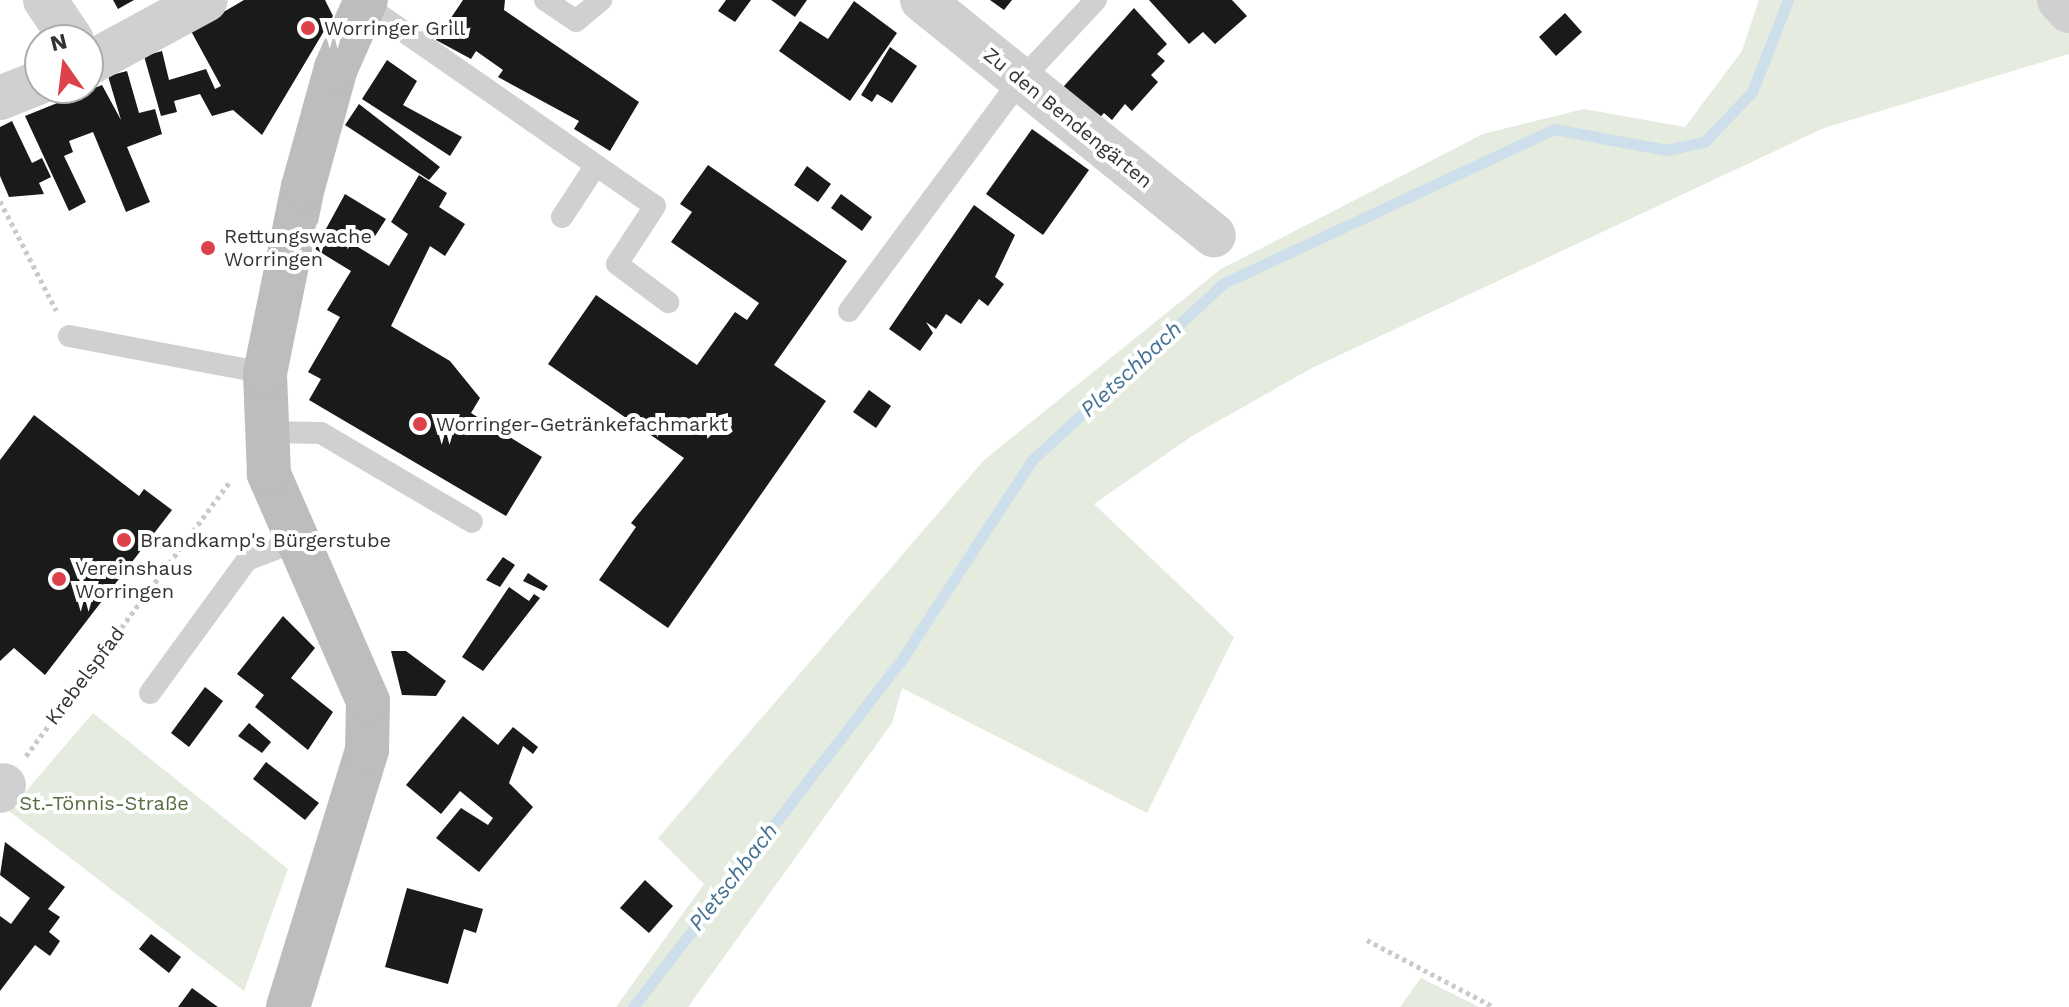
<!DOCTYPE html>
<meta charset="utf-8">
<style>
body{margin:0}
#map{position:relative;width:2069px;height:1007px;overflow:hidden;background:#fff;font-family:"Work Sans",sans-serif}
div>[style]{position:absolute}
.green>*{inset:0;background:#e5ebdf}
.stream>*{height:11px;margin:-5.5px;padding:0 5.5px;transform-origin:5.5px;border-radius:5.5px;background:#cddfea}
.building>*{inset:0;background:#1a1a1a}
.path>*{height:5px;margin-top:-2.5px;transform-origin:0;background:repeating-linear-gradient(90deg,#cacaca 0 4px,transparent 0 8px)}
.lane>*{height:22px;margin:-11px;padding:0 11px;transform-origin:11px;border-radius:11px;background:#d0d0d0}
.street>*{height:44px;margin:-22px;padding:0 22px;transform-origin:22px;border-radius:22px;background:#d0d0d0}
.secondary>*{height:44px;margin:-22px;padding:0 22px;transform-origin:22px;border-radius:22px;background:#bdbdbd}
.dots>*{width:22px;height:22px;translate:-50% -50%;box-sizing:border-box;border:4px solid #fff;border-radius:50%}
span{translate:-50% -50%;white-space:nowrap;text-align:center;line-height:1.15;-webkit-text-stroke:8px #fff;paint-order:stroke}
.poi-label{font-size:20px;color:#333}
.left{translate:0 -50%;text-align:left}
.street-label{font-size:20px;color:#333}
.park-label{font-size:20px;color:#556d41}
.water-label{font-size:22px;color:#447192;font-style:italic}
.north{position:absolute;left:24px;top:24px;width:80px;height:80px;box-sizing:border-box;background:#fff;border:2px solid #adadad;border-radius:50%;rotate:346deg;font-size:22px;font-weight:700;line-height:32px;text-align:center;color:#333}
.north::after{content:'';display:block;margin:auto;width:28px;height:36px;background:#dc424a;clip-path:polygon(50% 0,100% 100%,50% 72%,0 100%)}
</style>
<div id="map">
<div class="green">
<i style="clip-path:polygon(1759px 0,2040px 0,2069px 28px,2069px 54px,1824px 128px,1312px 368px,1192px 436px,1094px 504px,1234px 637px,1147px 813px,902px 688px,892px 723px,688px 1007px,616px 1007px,704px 884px,658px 838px,984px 460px,1221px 269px,1483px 134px,1584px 109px,1685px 127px,1742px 51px)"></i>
<i style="clip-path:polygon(93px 713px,288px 869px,244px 991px,9px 811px)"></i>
<i style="clip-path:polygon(1421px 978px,1479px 1007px,1400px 1007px)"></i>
</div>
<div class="stream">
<i style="left:633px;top:1007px;width:436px;rotate:-52.3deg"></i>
<i style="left:900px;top:662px;width:241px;rotate:-56.8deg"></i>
<i style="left:1032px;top:460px;width:261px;rotate:-42.7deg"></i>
<i style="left:1224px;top:283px;width:364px;rotate:-25deg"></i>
<i style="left:1554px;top:129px;width:114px;rotate:10.6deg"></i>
<i style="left:1666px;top:150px;width:39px;rotate:-12deg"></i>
<i style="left:1704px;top:142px;width:69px;rotate:-46.2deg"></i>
<i style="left:1752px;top:92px;width:99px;rotate:-68.6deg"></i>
</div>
<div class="building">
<i style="clip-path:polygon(113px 0,134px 0,118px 9px)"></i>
<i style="clip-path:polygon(244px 0,325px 0,333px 16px,262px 135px,233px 110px,212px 116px,200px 94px,174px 101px,177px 112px,161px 116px,144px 56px,162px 51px,169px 80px,206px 69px,215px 89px,221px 86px,191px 31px)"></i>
<i style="clip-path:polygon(463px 0,505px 0,504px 10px,639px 102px,610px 151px,574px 129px,579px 121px,498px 77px,503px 70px,476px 51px,471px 59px,436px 40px)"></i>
<i style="clip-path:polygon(726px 0,751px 0,735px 22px,718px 11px)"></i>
<i style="clip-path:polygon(771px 0,807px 0,795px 17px)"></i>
<i style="clip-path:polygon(990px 0,1012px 0,1004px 10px)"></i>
<i style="clip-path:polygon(1149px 0,1232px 0,1247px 16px,1215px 44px,1203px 32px,1189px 44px)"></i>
<i style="clip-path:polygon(854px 1px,897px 33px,850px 101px,779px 51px,800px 21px,828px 39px)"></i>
<i style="clip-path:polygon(1134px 8px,1167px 44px,1157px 54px,1165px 61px,1151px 75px,1158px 82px,1132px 111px,1125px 104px,1112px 120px,1104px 113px,1093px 125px,1056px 95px)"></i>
<i style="clip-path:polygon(1565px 13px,1582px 32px,1556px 56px,1539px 37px)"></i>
<i style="clip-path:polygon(890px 47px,917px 66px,892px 103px,877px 94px,872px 102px,861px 95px)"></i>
<i style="clip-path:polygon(387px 60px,417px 81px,403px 105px,462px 137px,450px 156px,362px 99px)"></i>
<i style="clip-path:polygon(127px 71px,139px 113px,155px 109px,162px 134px,127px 147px,150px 202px,126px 212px,93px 132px,69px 141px,73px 152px,64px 156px,86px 202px,69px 211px,25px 116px,102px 85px,121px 120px,108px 76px)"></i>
<i style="clip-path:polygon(359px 104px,440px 167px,429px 180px,345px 125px)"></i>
<i style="clip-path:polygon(12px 121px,32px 163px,42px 158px,51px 177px,39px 183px,44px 194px,9px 197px,0 176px,0 127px)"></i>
<i style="clip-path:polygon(1032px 129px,1089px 170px,1043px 235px,986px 194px)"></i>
<i style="clip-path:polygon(708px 165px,847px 261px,774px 365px,826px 401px,668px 628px,599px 580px,636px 527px,631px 523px,684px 458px,548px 364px,596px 295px,697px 365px,735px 312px,747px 320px,759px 303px,671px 242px,692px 212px,680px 204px)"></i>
<i style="clip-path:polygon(807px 166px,831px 184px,818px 202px,794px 185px)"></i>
<i style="clip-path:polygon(419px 175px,447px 193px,439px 207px,465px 224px,445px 256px,430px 246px,391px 326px,450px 361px,480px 398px,471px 413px,542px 457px,506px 516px,309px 400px,321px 379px,308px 372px,340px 317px,327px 310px,351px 271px,315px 249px,345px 194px,386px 219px,370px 244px,363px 239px,358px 247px,389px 266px,408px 234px,391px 222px)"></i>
<i style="clip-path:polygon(841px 194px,872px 217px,862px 231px,831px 208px)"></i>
<i style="clip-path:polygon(974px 205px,1015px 235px,995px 277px,1004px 284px,988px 306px,979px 299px,961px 324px,946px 314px,936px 329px,926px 322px,933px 333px,920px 351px,889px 329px)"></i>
<i style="clip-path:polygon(869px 390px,891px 406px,876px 428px,853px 412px)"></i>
<i style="clip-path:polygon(34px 415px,139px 496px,144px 489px,172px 510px,45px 675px,14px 648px,0 661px,0 460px)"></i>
<i style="clip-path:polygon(503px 557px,515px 565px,500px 587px,486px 580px)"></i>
<i style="clip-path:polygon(528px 573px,548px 586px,544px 591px,523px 581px)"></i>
<i style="clip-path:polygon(509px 587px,529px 601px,534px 594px,540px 598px,483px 671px,462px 657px)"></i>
<i style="clip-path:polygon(283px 616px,315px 648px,291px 678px,333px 712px,308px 750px,255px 707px,264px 695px,237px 674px)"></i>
<i style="clip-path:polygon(391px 651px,406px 651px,446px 681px,436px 696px,402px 695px)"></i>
<i style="clip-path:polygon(205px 687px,223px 701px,189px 747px,171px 733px)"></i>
<i style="clip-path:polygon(463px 716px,498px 745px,513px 727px,538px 747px,533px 754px,523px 746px,509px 783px,533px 807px,479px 872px,436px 838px,461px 808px,488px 825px,493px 818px,460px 791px,441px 814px,406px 785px)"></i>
<i style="clip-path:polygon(249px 723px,271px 742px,262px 753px,238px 736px)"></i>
<i style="clip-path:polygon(266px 762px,319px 803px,305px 820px,253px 779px)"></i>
<i style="clip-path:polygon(5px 842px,65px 887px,48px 909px,60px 917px,49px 932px,60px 941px,50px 956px,35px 945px,0 991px,0 916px,11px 924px,30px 898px,0 875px)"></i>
<i style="clip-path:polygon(645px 880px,673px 906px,649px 933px,620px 908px)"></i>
<i style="clip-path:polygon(407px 888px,483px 909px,476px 933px,464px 929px,448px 984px,385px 967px)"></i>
<i style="clip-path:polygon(151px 934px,181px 957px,169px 973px,139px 949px)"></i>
<i style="clip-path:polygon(192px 988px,211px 1002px,218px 1007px,178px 1007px)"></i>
</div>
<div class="path">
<i style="left:0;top:201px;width:123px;rotate:62.8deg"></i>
<i style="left:26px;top:756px;width:342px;rotate:-53.4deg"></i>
<i style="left:1367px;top:940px;width:144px;rotate:27.8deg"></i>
</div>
<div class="lane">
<i style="left:545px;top:0;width:37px;rotate:34deg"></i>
<i style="left:576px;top:21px;width:33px;rotate:-40deg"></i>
<i style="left:364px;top:4px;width:354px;rotate:34.8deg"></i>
<i style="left:655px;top:206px;width:69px;rotate:123.2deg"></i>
<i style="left:617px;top:264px;width:64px;rotate:36.7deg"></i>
<i style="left:562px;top:217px;width:62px;rotate:-56.8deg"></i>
<i style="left:849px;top:311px;width:287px;rotate:-53.4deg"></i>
<i style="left:1020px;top:81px;width:111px;rotate:-46.8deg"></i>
<i style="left:69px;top:336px;width:199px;rotate:10.7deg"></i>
<i style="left:265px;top:432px;width:56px;rotate:1deg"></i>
<i style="left:321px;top:433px;width:175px;rotate:30.5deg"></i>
<i style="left:150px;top:693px;width:165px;rotate:-53.9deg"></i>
<i style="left:247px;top:560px;width:50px;rotate:-21deg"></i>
</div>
<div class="street">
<i style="left:45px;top:0;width:48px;rotate:56deg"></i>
<i style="left:922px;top:0;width:375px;rotate:38.9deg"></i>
<i style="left:2059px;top:0;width:15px;rotate:48deg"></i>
<i style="left:88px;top:64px;width:134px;rotate:-28.5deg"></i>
<i style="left:0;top:98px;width:43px;rotate:-21.8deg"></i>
<i style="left:0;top:791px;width:7px;rotate:-56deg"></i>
</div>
<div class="secondary">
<i style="left:288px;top:1007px;width:269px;rotate:-72.9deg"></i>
<i style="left:367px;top:750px;width:49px;rotate:-88.8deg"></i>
<i style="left:368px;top:701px;width:248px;rotate:-113.6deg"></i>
<i style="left:269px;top:474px;width:101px;rotate:-92.3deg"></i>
<i style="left:265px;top:373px;width:190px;rotate:-78.5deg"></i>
<i style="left:303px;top:187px;width:123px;rotate:-74.5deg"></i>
<i style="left:336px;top:68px;width:74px;rotate:-66.2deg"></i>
</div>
<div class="dots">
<i style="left:308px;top:28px;background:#dc424a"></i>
<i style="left:208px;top:248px;background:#dc424a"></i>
<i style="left:420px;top:424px;background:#dc424a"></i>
<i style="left:124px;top:540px;background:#dc424a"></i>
<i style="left:59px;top:579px;background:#dc424a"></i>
</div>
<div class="poi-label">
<span class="left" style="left:324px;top:28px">Worringer Grill</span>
<span class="left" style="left:224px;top:248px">Rettungswache<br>Worringen</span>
<span class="left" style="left:436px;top:424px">Worringer-Getränkefachmarkt</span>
<span class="left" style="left:140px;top:540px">Brandkamp's Bürgerstube</span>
<span class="left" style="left:75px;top:580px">Vereinshaus<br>Worringen</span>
</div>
<div class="street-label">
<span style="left:1068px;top:118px;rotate:39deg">Zu den Bendengärten</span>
<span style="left:85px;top:676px;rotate:-53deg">Krebelspfad</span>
</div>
<div class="park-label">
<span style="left:104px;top:803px">St.-Tönnis-Straße</span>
</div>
<div class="water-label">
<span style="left:1131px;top:369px;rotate:-43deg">Pletschbach</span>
<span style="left:733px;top:877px;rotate:-52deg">Pletschbach</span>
</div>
<div class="north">N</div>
</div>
